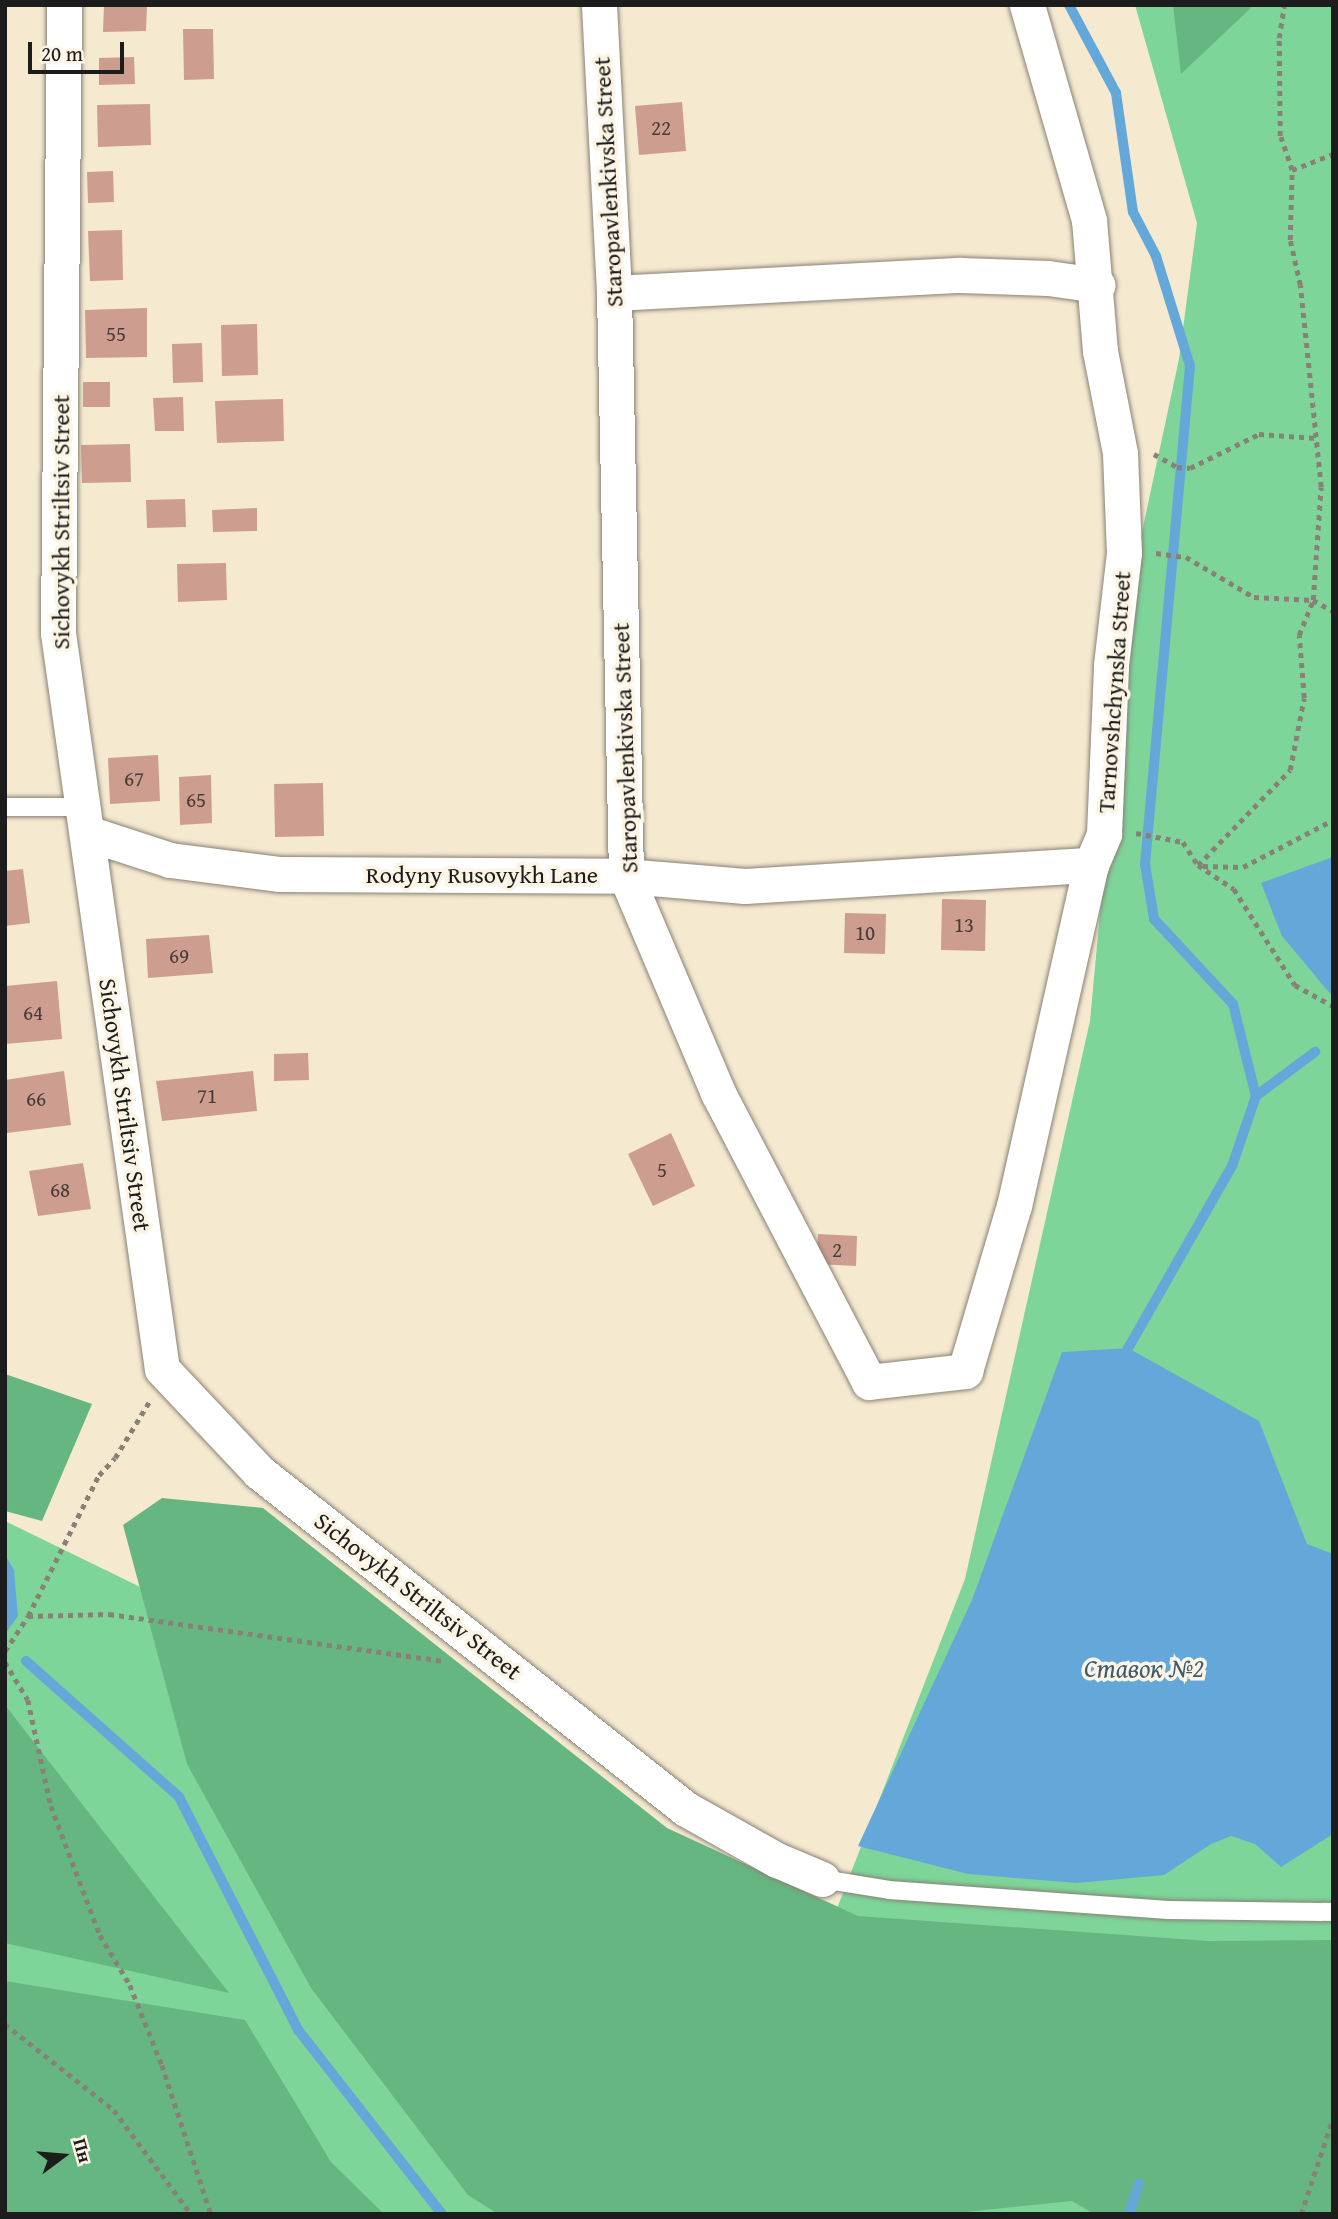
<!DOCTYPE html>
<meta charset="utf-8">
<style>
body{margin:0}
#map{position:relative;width:1338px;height:2219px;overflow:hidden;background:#f5e9d0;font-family:"Gentium Book Plus",serif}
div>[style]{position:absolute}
.green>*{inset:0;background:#7ed599}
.forest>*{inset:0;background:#66b681}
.water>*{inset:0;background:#63a8d9}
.stream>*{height:10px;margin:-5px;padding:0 5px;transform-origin:5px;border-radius:5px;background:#63a8d9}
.building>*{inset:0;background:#cd9e90}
.path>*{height:4.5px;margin-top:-2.25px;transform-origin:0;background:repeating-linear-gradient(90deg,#888276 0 5px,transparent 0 10px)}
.roads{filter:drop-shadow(0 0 2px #888276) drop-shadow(0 0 2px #888276)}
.service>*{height:18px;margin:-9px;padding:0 9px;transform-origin:9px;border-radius:9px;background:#fff}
.minor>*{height:35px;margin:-17.5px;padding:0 17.5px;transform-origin:17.5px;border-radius:17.5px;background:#fff}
span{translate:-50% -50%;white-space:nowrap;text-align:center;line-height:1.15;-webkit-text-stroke:7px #fcf5e5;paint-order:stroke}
.number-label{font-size:21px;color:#483c39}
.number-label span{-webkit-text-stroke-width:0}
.street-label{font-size:24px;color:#1c1c1c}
.water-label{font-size:26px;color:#3c5b71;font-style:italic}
.frame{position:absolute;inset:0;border:7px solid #1c1c1c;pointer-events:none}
.north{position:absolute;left:28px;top:2121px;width:70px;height:70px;-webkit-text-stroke:5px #fcf5e5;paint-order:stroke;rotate:74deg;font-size:19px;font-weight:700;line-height:28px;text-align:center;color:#1c1c1c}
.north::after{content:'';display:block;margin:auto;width:24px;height:32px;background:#1c1c1c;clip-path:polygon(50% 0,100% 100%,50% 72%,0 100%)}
.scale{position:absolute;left:28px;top:42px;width:96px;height:32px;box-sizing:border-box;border:4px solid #1c1c1c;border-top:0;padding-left:9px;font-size:21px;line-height:24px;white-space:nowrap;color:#1c1c1c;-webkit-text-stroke:5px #fcf5e5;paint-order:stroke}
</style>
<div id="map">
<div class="green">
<i style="clip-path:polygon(1135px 5px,1333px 5px,1333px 2214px,5px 2214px,5px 1521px,831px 1924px,965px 1579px,1090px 1021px,1130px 588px,1179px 359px,1197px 223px)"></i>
</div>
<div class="forest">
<i style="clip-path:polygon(1173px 5px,1254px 5px,1181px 74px)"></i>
<i style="clip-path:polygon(5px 1374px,92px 1404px,42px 1521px,5px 1511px)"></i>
<i style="clip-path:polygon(162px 1498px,263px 1508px,667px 1828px,858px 1916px,1208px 1941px,1333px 1940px,1333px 2214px,1094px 2214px,1072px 2201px,946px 2214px,498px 2214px,468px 2195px,311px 1988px,187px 1764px,123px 1525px)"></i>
<i style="clip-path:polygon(5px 1705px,229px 1993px,5px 1943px)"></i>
<i style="clip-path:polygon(5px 1981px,245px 2020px,331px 2162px,384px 2214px,5px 2214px)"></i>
</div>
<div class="water">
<i style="clip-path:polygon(1333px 857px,1333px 997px,1282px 936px,1261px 883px)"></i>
<i style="clip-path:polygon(1128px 1348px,1259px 1421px,1307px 1544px,1333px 1554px,1333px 1834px,1281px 1867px,1255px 1844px,1231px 1836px,1211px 1844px,1164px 1875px,1077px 1883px,968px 1874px,858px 1846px,972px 1600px,1062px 1352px)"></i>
<i style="clip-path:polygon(5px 1555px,14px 1570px,18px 1616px,5px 1634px)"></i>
</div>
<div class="stream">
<i style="left:1069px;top:5px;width:100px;rotate:61.9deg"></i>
<i style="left:1116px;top:93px;width:120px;rotate:81.9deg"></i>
<i style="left:1133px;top:212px;width:50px;rotate:62.4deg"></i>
<i style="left:1156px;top:256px;width:115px;rotate:72.8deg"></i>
<i style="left:1190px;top:366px;width:500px;rotate:95.16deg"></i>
<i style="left:1145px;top:864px;width:56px;rotate:80.7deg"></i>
<i style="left:1154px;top:919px;width:116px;rotate:47.1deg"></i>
<i style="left:1233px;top:1004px;width:95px;rotate:76deg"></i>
<i style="left:1256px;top:1096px;width:74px;rotate:108.9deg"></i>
<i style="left:1232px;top:1166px;width:210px;rotate:119.7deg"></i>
<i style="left:1128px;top:1348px;width:13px;rotate:94deg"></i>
<i style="left:1256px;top:1096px;width:74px;rotate:-36.7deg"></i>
<i style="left:26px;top:1661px;width:205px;rotate:41.6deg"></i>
<i style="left:179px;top:1797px;width:263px;rotate:62.9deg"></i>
<i style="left:299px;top:2031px;width:232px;rotate:52deg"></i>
<i style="left:1129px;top:2214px;width:32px;rotate:-72deg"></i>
</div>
<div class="building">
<i style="clip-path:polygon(104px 5px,147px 5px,146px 31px,103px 32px)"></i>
<i style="clip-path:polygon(183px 29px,213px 29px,214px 79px,184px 80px)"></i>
<i style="clip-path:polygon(134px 57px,135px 84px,99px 85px,99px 58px)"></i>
<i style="clip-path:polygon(682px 102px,686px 151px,639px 155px,635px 106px)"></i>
<i style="clip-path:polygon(150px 104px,151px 145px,98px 147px,97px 105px)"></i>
<i style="clip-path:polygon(113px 171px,114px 202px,88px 203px,87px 172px)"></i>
<i style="clip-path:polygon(122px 230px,123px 280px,90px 281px,88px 231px)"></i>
<i style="clip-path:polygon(147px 308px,147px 357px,86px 358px,85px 310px)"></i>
<i style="clip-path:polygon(257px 324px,258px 375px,222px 376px,221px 325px)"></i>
<i style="clip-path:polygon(202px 343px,203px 382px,173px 383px,172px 344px)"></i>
<i style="clip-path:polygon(83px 382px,110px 382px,110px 407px,83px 407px)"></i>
<i style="clip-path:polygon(183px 397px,184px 431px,155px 431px,153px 398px)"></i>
<i style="clip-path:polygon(283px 399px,284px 441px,217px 443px,215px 401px)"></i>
<i style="clip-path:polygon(130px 444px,131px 482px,82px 483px,81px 445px)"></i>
<i style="clip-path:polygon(185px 499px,186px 527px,147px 528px,146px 500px)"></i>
<i style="clip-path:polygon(257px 508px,257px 531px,213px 532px,212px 510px)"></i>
<i style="clip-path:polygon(226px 563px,227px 600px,178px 602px,177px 564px)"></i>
<i style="clip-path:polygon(158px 755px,160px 801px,110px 804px,108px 758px)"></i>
<i style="clip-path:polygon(211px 775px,212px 823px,180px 825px,179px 777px)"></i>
<i style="clip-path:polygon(323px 783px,324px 836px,275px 837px,274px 784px)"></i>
<i style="clip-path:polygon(23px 869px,30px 923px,5px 926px,5px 871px)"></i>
<i style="clip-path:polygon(942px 899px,986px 900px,985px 951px,941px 950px)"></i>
<i style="clip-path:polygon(845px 913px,886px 914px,885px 954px,844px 953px)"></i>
<i style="clip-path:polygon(209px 935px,213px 973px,148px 978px,146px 939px)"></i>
<i style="clip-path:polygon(57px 981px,62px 1039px,5px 1044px,5px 986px)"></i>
<i style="clip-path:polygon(308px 1053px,309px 1080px,274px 1081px,274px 1054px)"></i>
<i style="clip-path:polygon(64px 1071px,71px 1125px,7px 1133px,5px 1080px)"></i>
<i style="clip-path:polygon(253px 1071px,257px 1111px,162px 1121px,156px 1081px)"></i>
<i style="clip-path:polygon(671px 1133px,695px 1186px,653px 1206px,628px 1154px)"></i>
<i style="clip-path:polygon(83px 1163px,91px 1209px,38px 1216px,29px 1171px)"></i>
<i style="clip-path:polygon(818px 1234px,857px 1236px,856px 1266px,817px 1264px)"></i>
</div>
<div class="path">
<i style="left:1292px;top:170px;width:44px;rotate:-21.3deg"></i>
<i style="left:1154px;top:454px;width:26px;rotate:29deg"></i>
<i style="left:1177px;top:467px;width:13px;rotate:4deg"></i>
<i style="left:1190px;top:468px;width:77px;rotate:-26.2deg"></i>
<i style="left:1259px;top:434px;width:57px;rotate:4deg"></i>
<i style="left:1156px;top:553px;width:30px;rotate:8deg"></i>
<i style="left:1186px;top:557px;width:79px;rotate:30.5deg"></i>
<i style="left:1254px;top:597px;width:59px;rotate:2.9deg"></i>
<i style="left:1313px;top:600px;width:23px;rotate:29deg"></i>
<i style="left:1136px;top:833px;width:48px;rotate:10.8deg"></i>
<i style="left:1183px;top:842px;width:27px;rotate:57deg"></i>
<i style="left:1198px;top:865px;width:43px;rotate:33.7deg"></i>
<i style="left:1234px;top:889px;width:114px;rotate:57.6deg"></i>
<i style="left:1295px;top:985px;width:43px;rotate:28.9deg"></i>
<i style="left:1198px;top:865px;width:132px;rotate:-45.9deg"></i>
<i style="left:1290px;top:770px;width:73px;rotate:-79deg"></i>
<i style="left:1304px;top:698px;width:63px;rotate:-94.5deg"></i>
<i style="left:1299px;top:635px;width:38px;rotate:-68deg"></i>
<i style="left:1313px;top:600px;width:113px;rotate:-86deg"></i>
<i style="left:1321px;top:487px;width:203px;rotate:-95.9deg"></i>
<i style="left:1300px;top:285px;width:46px;rotate:-102.5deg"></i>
<i style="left:1290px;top:240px;width:70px;rotate:-88.4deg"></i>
<i style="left:1292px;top:170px;width:36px;rotate:-109deg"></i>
<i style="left:1280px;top:136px;width:98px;rotate:-90.6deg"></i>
<i style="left:1279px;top:38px;width:33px;rotate:-81deg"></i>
<i style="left:1203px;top:866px;width:40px;rotate:1.4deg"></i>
<i style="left:1243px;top:867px;width:102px;rotate:-27.6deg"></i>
<i style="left:28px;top:1616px;width:81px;rotate:-1.4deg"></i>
<i style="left:109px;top:1614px;width:338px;rotate:8deg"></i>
<i style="left:5px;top:1651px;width:42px;rotate:-56.7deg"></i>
<i style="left:28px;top:1616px;width:158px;rotate:-63.3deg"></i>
<i style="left:99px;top:1475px;width:23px;rotate:-47deg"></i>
<i style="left:115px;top:1458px;width:66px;rotate:-58.7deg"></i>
<i style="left:5px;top:1662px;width:44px;rotate:58.8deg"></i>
<i style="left:28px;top:1700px;width:108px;rotate:77.8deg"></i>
<i style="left:51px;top:1806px;width:138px;rotate:69.2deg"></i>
<i style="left:100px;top:1935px;width:58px;rotate:59deg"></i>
<i style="left:130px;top:1985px;width:86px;rotate:68.2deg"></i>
<i style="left:162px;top:2065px;width:157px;rotate:71.8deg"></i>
<i style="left:5px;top:2024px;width:139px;rotate:38.3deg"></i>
<i style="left:114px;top:2110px;width:129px;rotate:53.5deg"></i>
<i style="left:1301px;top:2214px;width:101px;rotate:-71.6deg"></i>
</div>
<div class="roads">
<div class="service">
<i style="left:5px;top:807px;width:77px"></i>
<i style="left:822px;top:1879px;width:68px;rotate:9.3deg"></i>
<i style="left:889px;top:1890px;width:280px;rotate:4.1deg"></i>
<i style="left:1168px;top:1910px;width:165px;rotate:0.7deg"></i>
</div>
<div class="minor">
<i style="left:64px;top:5px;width:628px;rotate:90.55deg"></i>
<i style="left:58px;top:633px;width:743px;rotate:81.96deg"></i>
<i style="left:162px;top:1369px;width:141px;rotate:46.7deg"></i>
<i style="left:259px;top:1472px;width:544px;rotate:38.28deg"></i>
<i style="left:686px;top:1809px;width:104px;rotate:29.3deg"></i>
<i style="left:777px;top:1860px;width:49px;rotate:22.9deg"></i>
<i style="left:599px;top:5px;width:288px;rotate:87deg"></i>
<i style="left:614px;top:293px;width:583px;rotate:88.82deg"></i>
<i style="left:626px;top:876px;width:236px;rotate:67deg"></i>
<i style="left:718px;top:1093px;width:326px;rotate:62.4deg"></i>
<i style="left:869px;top:1382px;width:97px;rotate:-6.5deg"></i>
<i style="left:965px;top:1371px;width:172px;rotate:-73.5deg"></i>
<i style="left:1014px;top:1206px;width:350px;rotate:-77.3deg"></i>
<i style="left:1091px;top:865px;width:34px;rotate:-67deg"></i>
<i style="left:1104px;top:834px;width:169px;rotate:-87.6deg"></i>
<i style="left:1111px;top:665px;width:113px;rotate:-83.4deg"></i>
<i style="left:1124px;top:553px;width:100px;rotate:-92.3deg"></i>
<i style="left:1120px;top:453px;width:104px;rotate:-101.1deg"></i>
<i style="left:1100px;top:351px;width:131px;rotate:-94.8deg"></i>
<i style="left:1089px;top:220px;width:224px;rotate:-106.1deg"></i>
<i style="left:614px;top:293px;width:347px;rotate:-3deg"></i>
<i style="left:961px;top:275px;width:87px;rotate:2deg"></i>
<i style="left:1048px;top:278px;width:50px;rotate:8deg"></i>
<i style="left:87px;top:833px;width:87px;rotate:18deg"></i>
<i style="left:170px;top:860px;width:111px;rotate:7.3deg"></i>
<i style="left:280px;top:874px;width:346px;rotate:0.3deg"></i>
<i style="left:626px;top:876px;width:119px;rotate:4.8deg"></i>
<i style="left:745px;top:886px;width:347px;rotate:-3.5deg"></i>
</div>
</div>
<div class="number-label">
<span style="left:661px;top:128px">22</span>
<span style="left:116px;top:334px">55</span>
<span style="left:134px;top:779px">67</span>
<span style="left:196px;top:800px">65</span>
<span style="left:964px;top:925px">13</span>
<span style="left:865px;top:933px">10</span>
<span style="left:179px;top:956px">69</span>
<span style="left:33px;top:1013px">64</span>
<span style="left:207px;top:1096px">71</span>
<span style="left:36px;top:1099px">66</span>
<span style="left:662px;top:1170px">5</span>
<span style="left:60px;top:1190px">68</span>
<span style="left:837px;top:1250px">2</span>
</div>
<div class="street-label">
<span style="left:608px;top:182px;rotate:-93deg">Staropavlenkivska Street</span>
<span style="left:61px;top:522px;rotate:-90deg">Sichovykh Striltsiv Street</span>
<span style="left:1114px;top:692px;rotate:-86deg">Tarnovshchynska Street</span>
<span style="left:625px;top:748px;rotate:-92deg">Staropavlenkivska Street</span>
<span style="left:482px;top:875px">Rodyny Rusovykh Lane</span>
<span style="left:125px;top:1105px;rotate:82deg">Sichovykh Striltsiv Street</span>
<span style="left:418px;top:1596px;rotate:38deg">Sichovykh Striltsiv Street</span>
</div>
<div class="water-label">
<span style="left:1144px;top:1668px">Ставок №2</span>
</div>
<div class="frame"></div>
<div class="north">Пн</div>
<div class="scale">20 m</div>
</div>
